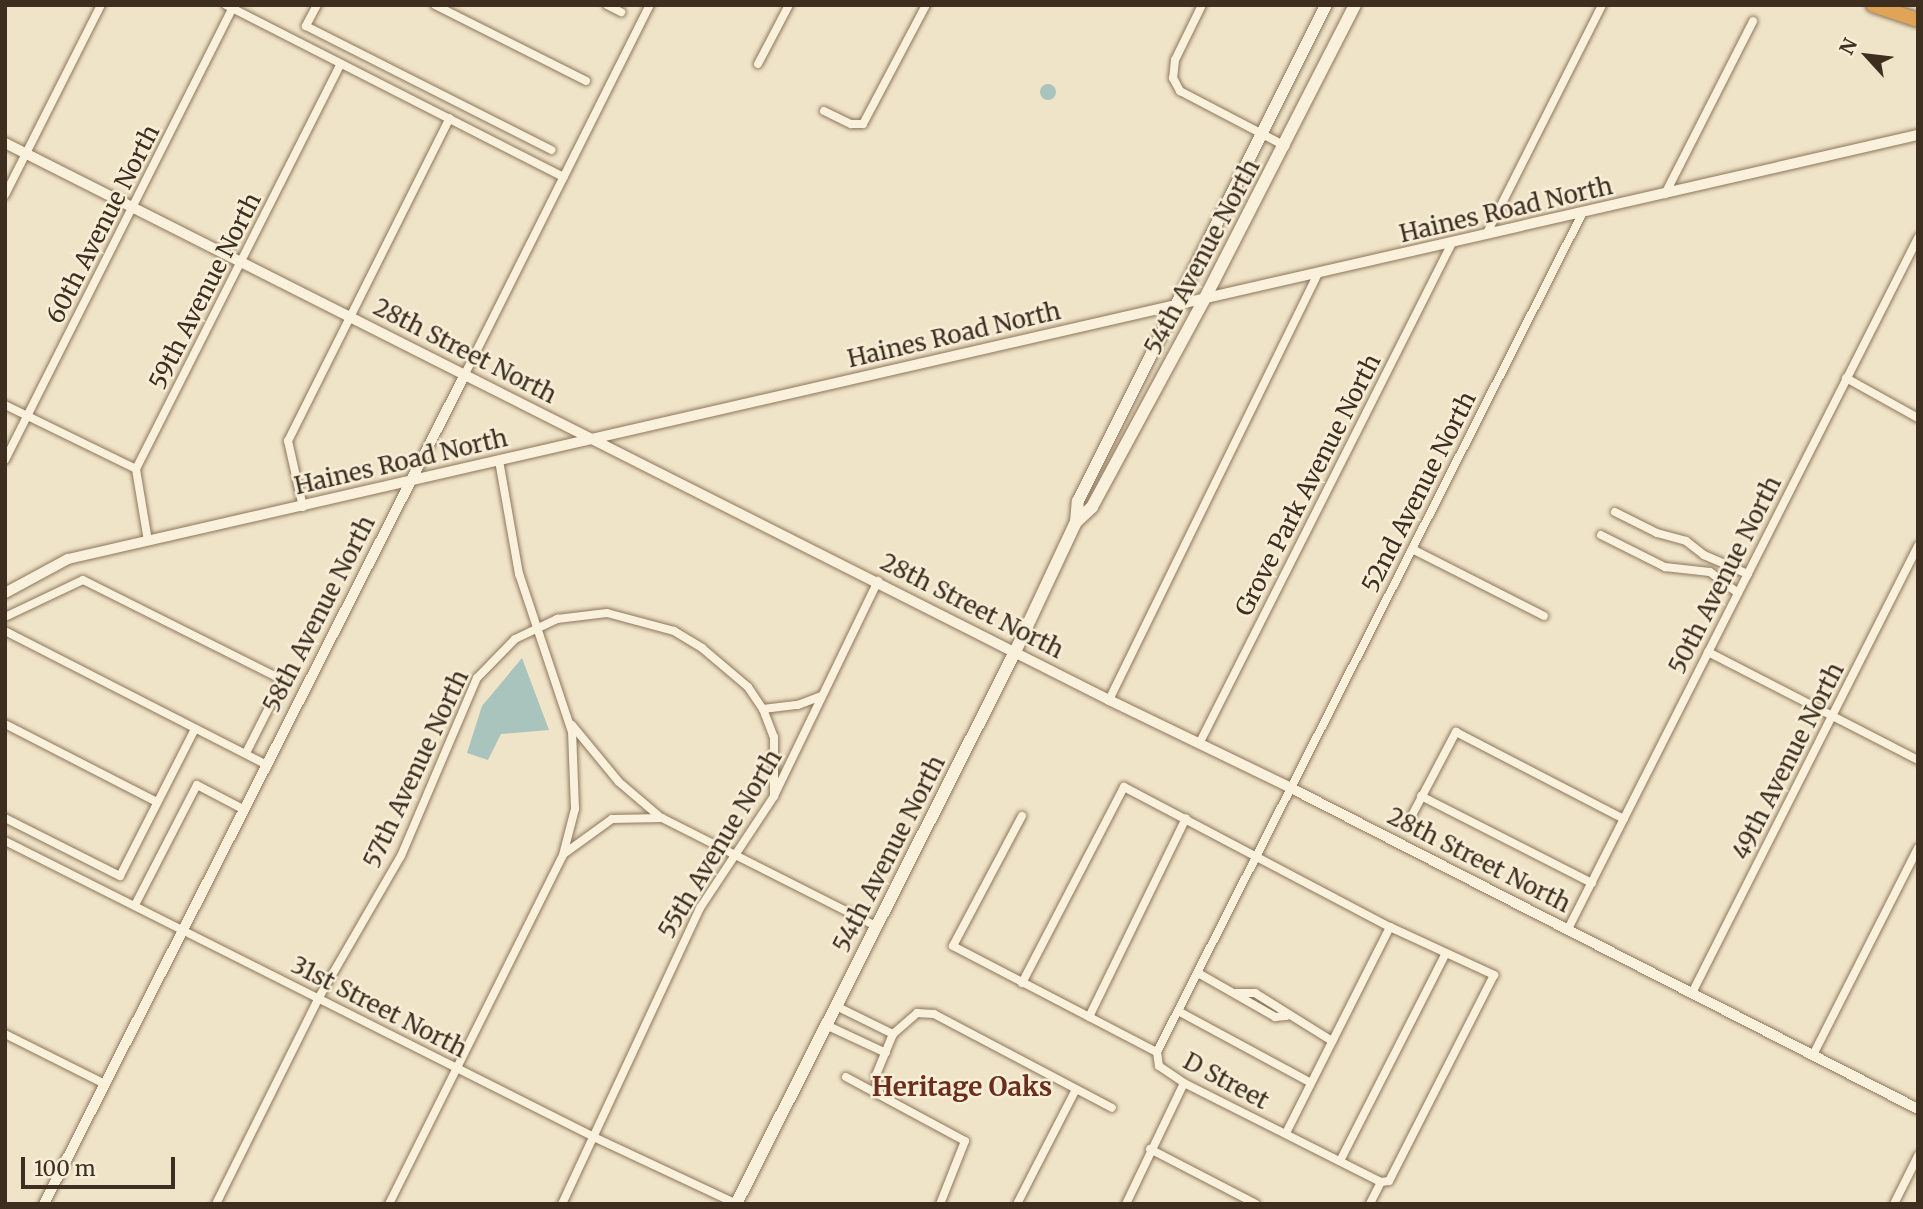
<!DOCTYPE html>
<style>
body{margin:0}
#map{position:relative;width:1923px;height:1209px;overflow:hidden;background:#f0e4c8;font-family:Merriweather,serif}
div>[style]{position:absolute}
.water>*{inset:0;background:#a9c4bc}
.round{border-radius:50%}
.roads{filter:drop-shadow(0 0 2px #8d765c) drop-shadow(0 0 2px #8d765c)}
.minor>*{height:8px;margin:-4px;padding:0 4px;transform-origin:4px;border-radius:4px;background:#faf1dc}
.tertiary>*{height:10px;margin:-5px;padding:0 5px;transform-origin:5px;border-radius:5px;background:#faf1dc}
.secondary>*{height:12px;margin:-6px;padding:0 6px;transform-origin:6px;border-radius:6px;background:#faf1dc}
.motorway>*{height:14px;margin:-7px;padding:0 7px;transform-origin:7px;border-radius:7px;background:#e0a458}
span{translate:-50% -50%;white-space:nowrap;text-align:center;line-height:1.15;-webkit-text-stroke:5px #f7eed8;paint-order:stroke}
.street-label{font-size:24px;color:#3d2e20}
.neighbourhood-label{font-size:26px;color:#6b2e1e;font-weight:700}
.frame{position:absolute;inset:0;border:7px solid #3d2e20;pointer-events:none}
.north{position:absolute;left:1832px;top:21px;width:70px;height:70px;-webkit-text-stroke:5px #f7eed8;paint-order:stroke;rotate:297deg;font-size:19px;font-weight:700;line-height:28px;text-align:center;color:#3d2e20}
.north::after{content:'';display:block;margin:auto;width:24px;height:32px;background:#3d2e20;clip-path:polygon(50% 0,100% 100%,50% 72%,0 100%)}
.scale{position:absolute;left:21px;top:1157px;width:154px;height:32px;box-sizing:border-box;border:4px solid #3d2e20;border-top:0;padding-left:9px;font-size:21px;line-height:24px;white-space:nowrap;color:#3d2e20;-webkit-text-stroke:5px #f7eed8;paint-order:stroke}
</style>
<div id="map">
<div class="water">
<i class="round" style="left:1040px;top:84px;width:16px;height:16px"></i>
<i style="clip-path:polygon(522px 658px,549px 730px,501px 734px,488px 760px,467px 753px,482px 706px)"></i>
</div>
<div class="roads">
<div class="minor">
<i style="left:226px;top:5px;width:379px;rotate:27deg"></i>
<i style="left:317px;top:5px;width:24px;rotate:118deg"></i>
<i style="left:306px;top:26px;width:275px;rotate:26.8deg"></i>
<i style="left:435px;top:5px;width:169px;rotate:26.7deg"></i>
<i style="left:607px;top:5px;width:16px;rotate:27deg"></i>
<i style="left:1202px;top:5px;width:61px;rotate:116.1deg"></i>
<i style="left:1175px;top:60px;width:18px;rotate:96deg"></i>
<i style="left:1173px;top:78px;width:15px;rotate:62deg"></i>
<i style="left:1180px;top:91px;width:119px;rotate:27.6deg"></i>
<i style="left:758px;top:64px;width:67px;rotate:-62.3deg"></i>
<i style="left:824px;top:111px;width:30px;rotate:26deg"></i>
<i style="left:851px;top:124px;width:12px"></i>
<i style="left:863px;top:124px;width:135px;rotate:-62.1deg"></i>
<i style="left:1665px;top:194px;width:194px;rotate:-63deg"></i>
<i style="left:5px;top:195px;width:213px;rotate:-63.2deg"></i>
<i style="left:1487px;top:233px;width:255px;rotate:-63.2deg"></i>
<i style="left:465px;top:374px;width:413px;rotate:-63.4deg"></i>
<i style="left:1846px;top:378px;width:82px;rotate:29.1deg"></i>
<i style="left:5px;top:405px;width:146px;rotate:26deg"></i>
<i style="left:5px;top:460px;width:509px;rotate:-63.28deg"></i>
<i style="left:303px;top:507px;width:68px;rotate:-102.8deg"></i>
<i style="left:288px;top:441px;width:361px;rotate:-63.4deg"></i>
<i style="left:1615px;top:512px;width:47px;rotate:26.6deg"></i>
<i style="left:1657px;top:533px;width:30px;rotate:15deg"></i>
<i style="left:1686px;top:541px;width:23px;rotate:38deg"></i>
<i style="left:1704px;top:555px;width:48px;rotate:23.4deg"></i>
<i style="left:1601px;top:535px;width:72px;rotate:26.6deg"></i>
<i style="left:1665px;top:567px;width:45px;rotate:6.3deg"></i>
<i style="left:1710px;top:572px;width:35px;rotate:37deg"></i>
<i style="left:148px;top:541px;width:73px;rotate:-99.5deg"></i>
<i style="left:136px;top:469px;width:454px;rotate:-63.2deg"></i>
<i style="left:1412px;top:549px;width:148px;rotate:26.9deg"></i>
<i style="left:5px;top:617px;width:86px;rotate:-25.4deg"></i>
<i style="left:83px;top:580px;width:224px;rotate:26.6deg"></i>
<i style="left:283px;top:680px;width:82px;rotate:116.9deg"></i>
<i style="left:5px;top:631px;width:292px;rotate:27.1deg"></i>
<i style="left:1708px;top:652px;width:236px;rotate:27.2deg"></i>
<i style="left:1109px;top:700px;width:475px;rotate:-63.9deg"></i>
<i style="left:763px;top:709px;width:35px;rotate:-7deg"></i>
<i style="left:798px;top:705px;width:25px;rotate:-21deg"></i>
<i style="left:5px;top:724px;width:171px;rotate:27.2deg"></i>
<i style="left:572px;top:725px;width:74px;rotate:50.5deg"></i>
<i style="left:619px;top:782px;width:52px;rotate:40.4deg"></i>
<i style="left:1199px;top:744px;width:561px;rotate:-63.21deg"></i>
<i style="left:1421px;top:796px;width:192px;rotate:27deg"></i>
<i style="left:1022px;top:816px;width:147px;rotate:118deg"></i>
<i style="left:953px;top:946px;width:230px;rotate:27.5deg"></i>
<i style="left:1157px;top:1052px;width:14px;rotate:82deg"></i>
<i style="left:1159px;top:1066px;width:30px;rotate:34deg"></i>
<i style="left:1184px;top:1083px;width:220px;rotate:26.7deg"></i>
<i style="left:5px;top:818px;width:129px;rotate:26.8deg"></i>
<i style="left:120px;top:876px;width:165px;rotate:-63deg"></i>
<i style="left:1409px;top:821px;width:101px;rotate:-62.2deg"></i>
<i style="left:1456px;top:732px;width:189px;rotate:27.4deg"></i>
<i style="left:5px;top:841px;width:661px;rotate:26.68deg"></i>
<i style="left:596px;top:1138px;width:156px;rotate:25.1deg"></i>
<i style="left:565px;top:853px;width:58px;rotate:-35.9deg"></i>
<i style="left:612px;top:819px;width:50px;rotate:-1.1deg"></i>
<i style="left:662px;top:818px;width:240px;rotate:26.8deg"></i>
<i style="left:135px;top:905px;width:135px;rotate:-62.7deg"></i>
<i style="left:197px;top:785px;width:52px;rotate:27.6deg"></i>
<i style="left:1568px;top:929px;width:775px;rotate:-63.14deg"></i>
<i style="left:1198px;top:973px;width:89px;rotate:29.7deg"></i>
<i style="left:1275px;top:1017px;width:11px;rotate:-5deg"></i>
<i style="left:1022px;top:983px;width:221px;rotate:-62.5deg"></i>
<i style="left:1124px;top:787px;width:301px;rotate:27.8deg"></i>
<i style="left:1390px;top:927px;width:115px;rotate:24.8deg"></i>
<i style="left:1494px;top:975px;width:231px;rotate:117deg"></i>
<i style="left:1389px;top:1181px;width:8px;rotate:173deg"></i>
<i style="left:1381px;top:1182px;width:25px;rotate:117deg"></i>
<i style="left:1236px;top:993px;width:19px"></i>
<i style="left:1255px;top:993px;width:91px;rotate:31.9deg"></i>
<i style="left:1692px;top:993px;width:501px;rotate:-63.18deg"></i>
<i style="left:836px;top:1006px;width:64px;rotate:26.2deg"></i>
<i style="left:1178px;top:1011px;width:151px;rotate:28.4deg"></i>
<i style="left:1089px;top:1017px;width:221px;rotate:-64deg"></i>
<i style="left:826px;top:1025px;width:66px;rotate:25deg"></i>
<i style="left:5px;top:1034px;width:112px;rotate:26.6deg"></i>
<i style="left:1157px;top:1052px;width:940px;rotate:-63.11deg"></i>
<i style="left:1813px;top:1055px;width:232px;rotate:-63.1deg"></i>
<i style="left:846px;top:1077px;width:135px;rotate:28.3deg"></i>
<i style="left:965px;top:1141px;width:68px;rotate:111.6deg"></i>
<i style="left:879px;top:1092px;width:17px;rotate:-100deg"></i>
<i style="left:876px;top:1075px;width:44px;rotate:-67.5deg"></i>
<i style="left:893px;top:1034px;width:32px;rotate:-41deg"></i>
<i style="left:917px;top:1013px;width:17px;rotate:3deg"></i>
<i style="left:934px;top:1014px;width:201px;rotate:27.8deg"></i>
<i style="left:1286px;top:1133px;width:231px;rotate:-63.2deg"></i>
<i style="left:1150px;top:1149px;width:119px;rotate:27.4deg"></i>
<i style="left:1340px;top:1161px;width:233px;rotate:-63deg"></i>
<i style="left:216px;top:1204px;width:229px;rotate:-63.5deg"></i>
<i style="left:318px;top:999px;width:165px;rotate:-59.9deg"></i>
<i style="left:401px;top:856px;width:194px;rotate:-66.9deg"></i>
<i style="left:477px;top:678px;width:54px;rotate:-45.7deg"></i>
<i style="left:515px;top:639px;width:47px;rotate:-25.5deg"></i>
<i style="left:557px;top:619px;width:50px;rotate:-6.8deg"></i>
<i style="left:607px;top:613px;width:69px;rotate:15deg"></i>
<i style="left:674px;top:631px;width:33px;rotate:31deg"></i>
<i style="left:702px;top:648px;width:60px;rotate:40.3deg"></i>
<i style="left:748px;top:687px;width:27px;rotate:56deg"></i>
<i style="left:763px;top:709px;width:30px;rotate:69deg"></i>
<i style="left:774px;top:737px;width:59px;rotate:90deg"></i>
<i style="left:389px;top:1204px;width:390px;rotate:-63.5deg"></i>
<i style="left:563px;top:855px;width:48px;rotate:-75.4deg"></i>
<i style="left:575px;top:809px;width:77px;rotate:-92.2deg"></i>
<i style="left:572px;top:732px;width:167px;rotate:-108.5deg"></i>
<i style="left:519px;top:574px;width:115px;rotate:-100deg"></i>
<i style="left:562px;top:1204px;width:327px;rotate:-65deg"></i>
<i style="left:700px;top:908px;width:134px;rotate:-56.5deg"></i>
<i style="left:774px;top:796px;width:239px;rotate:-64.2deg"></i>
<i style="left:1017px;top:1204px;width:129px;rotate:-62.8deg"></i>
<i style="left:1126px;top:1204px;width:134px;rotate:-64.4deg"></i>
<i style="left:1894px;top:1204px;width:54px;rotate:-63.4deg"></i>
</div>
<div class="tertiary">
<i style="left:5px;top:143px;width:1237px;rotate:26.77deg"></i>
<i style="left:1109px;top:700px;width:202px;rotate:25.8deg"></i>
<i style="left:1291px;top:788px;width:704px;rotate:27.11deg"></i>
<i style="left:5px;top:593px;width:72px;rotate:-28.4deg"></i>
<i style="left:68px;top:559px;width:1898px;rotate:-12.91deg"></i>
<i style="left:44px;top:1204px;width:931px;rotate:-63.1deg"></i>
</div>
<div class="secondary">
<i style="left:1076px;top:522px;width:22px;rotate:-43deg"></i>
<i style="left:1092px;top:507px;width:235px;rotate:-61.6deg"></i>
<i style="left:1204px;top:300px;width:331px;rotate:-62.9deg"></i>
<i style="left:736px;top:1204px;width:619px;rotate:-63.19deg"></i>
<i style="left:1015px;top:652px;width:144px;rotate:-64.9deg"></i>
<i style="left:1076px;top:522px;width:21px;rotate:-85deg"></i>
<i style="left:1078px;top:501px;width:555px;rotate:-63.43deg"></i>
</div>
<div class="motorway">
<i style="left:1873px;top:5px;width:47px;rotate:18.4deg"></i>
</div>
</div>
<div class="street-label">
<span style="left:1506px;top:210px;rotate:-13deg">Haines Road North</span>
<span style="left:103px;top:224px;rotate:-63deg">60th Avenue North</span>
<span style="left:1202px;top:257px;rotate:-62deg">54th Avenue North</span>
<span style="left:205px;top:291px;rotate:-63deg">59th Avenue North</span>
<span style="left:954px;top:335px;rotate:-13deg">Haines Road North</span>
<span style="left:465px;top:351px;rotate:27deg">28th Street North</span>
<span style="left:401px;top:462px;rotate:-13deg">Haines Road North</span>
<span style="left:1308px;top:485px;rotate:-63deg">Grove Park Avenue North</span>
<span style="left:1419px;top:492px;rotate:-63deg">52nd Avenue North</span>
<span style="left:1725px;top:575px;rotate:-63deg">50th Avenue North</span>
<span style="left:972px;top:606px;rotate:27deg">28th Street North</span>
<span style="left:319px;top:614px;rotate:-63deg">58th Avenue North</span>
<span style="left:1788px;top:761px;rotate:-63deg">49th Avenue North</span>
<span style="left:416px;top:769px;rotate:-65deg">57th Avenue North</span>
<span style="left:720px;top:844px;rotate:-59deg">55th Avenue North</span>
<span style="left:889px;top:854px;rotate:-63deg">54th Avenue North</span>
<span style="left:1479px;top:860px;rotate:27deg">28th Street North</span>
<span style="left:379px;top:1007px;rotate:27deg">31st Street North</span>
<span style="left:1226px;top:1081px;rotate:28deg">D Street</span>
</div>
<div class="neighbourhood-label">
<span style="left:962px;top:1087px">Heritage Oaks</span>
</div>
<div class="frame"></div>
<div class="north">N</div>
<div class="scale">100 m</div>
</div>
